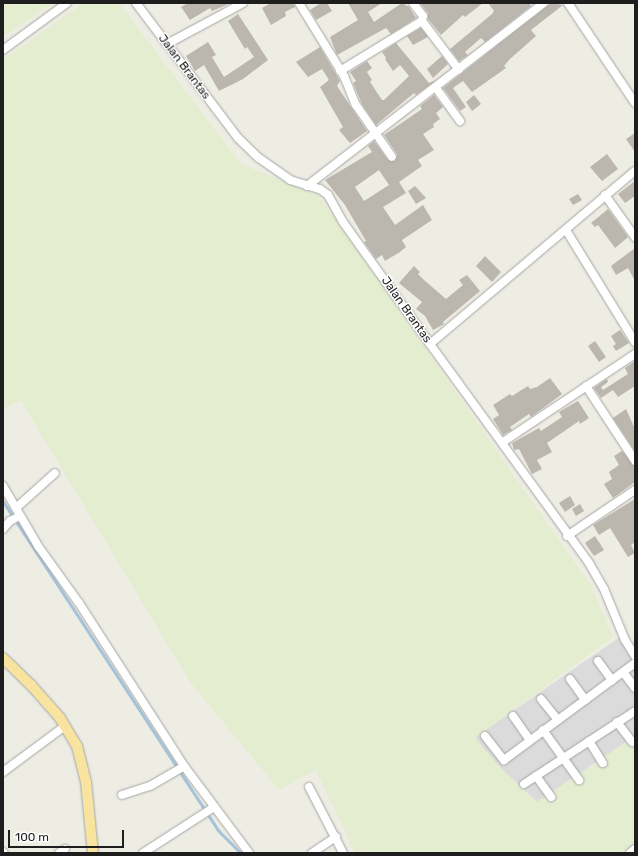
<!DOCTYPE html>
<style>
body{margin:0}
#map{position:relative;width:638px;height:856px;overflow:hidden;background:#eeede4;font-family:Rubik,sans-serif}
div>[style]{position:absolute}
.residential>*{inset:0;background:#dcdbdb}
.farmland>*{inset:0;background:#e4edd0}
.stream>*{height:2.5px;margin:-1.25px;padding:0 1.25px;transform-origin:1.25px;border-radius:1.25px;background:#a6c3db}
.building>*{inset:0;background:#bbb6ae}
.roads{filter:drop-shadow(0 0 1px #a5a5a5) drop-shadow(0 0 1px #a5a5a5)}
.minor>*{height:8px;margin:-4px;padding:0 4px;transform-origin:4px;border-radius:4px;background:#fff}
.major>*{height:10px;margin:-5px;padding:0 5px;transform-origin:5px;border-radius:5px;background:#f8e49f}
span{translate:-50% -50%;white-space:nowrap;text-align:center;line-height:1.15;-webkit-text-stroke:3px #fff;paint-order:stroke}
.street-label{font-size:12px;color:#1e1e1e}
.frame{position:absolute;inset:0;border:4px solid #1e1e1e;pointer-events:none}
.scale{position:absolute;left:8px;top:830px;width:116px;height:18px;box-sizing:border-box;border:2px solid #1e1e1e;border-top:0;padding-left:5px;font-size:12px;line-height:14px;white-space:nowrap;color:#1e1e1e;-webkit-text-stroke:3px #fff;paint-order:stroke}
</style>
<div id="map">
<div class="residential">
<i style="clip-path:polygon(620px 637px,635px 660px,635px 736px,537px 802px,494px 762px,475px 737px)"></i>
</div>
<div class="farmland">
<i style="clip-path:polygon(3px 3px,53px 3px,3px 37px)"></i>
<i style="clip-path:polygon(83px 3px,119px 3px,241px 164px,319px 196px,592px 587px,613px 637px,475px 738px,509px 777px,537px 802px,635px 736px,635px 853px,355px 853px,316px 770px,279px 790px,190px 682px,21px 401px,3px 408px,3px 60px)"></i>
</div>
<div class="stream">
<i style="left:3px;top:501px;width:393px;rotate:56.8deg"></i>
<i style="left:218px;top:830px;width:33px;rotate:45deg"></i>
</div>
<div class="building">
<i style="clip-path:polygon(188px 3px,231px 3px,212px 11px,210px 8px,190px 20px,181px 7px)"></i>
<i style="clip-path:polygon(271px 3px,294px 3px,295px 7px,285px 12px,286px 16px,271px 25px,262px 8px)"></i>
<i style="clip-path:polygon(321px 3px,327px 3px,332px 11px,316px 20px,310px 10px)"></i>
<i style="clip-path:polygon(348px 3px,382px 3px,368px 12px,374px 22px,402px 3px,409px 7px,416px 18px,391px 34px,386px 28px,337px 55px,330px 37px,358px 20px)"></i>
<i style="clip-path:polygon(420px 3px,483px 3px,465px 17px,463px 15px,441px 35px,428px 19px,428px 13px)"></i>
<i style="clip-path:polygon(488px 3px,529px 3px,531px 6px,485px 42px,481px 38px,465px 52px,468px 55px,459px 61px,450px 49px,492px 14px,494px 11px)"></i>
<i style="clip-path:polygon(551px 3px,563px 5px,531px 30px,536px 36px,510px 59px,504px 66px,506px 68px,472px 92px,463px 81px,453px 88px,466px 107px,460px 111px,443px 88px)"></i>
<i style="clip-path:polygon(238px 14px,268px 60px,243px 79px,219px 91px,204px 65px,195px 71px,186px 56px,208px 42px,216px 55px,212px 57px,224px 77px,254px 57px,247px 47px,245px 49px,228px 21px)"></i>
<i style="clip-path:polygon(421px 28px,428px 37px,413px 45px,407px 36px)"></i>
<i style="clip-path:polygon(396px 43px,429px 83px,436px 80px,416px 95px,414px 93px,376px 125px,362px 104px,353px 83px,356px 81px,350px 72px,367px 61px,372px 68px,367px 72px,372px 80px,370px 82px,382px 100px,384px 100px,409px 76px,400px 65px,393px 71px,385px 59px,386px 58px,382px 52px)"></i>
<i style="clip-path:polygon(320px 47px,340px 81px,337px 86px,367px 131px,350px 143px,339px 130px,343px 127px,320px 87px,329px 80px,322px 69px,308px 77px,296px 62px)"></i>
<i style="clip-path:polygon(442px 56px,448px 64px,433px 78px,427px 69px)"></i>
<i style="clip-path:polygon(evenodd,434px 95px,443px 107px,436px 113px,440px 119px,433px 124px,434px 127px,423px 134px,434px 150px,418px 160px,422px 166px,399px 182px,406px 193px,383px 207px,395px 225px,423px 205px,432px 220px,402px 240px,406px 247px,400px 252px,385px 261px,382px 255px,376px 259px,364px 242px,366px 241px,345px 205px,325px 180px,372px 152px,368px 146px,374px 141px,388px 160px,395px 161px,397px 154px,384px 135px,422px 109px,420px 106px,434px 95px,379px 170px,389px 185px,364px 201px,355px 187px,379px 170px)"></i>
<i style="clip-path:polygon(474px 95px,481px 104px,472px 111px,466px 102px)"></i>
<i style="clip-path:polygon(635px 133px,635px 152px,626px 139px)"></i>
<i style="clip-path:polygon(607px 154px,618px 169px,602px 181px,590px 167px)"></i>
<i style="clip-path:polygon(635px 181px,635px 196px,625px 203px,618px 194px)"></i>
<i style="clip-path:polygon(415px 186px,426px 198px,416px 204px,408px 191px)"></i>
<i style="clip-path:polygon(578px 194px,582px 200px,573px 205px,569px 199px)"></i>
<i style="clip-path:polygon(608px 209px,628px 237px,615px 248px,598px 225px,595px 227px,591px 223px)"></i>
<i style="clip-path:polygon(635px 248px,635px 281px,628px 268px,616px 275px,611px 266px)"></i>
<i style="clip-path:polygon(485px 256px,501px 272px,492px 282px,476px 266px)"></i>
<i style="clip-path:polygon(414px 266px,420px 272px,418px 274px,424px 280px,446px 299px,463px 285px,459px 280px,467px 275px,480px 291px,443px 322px,444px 324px,433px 330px,425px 316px,416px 309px,422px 302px,399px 283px)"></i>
<i style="clip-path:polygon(620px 330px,629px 343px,616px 351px,613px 346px,616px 344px,611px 336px)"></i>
<i style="clip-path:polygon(595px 341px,606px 357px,599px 362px,588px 346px)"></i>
<i style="clip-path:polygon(635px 361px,635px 386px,618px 397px,613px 390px,601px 398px,594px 388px,607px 379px,608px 382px,601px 387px,603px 390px,628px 374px,625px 368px)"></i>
<i style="clip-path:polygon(550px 378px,562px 394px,531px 417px,529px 414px,510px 427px,512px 430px,503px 435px,493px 419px,499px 415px,493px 405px,510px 394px,512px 396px,528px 386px,530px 389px,537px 387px)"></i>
<i style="clip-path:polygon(578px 401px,589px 418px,580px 424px,579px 421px,547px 443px,552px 452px,537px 460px,542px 469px,532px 474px,519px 449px,514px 450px,512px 443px,539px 428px,541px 431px,562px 417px,559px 412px)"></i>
<i style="clip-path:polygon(626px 409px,635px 429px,635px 451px,613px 418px)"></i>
<i style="clip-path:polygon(622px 451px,635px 466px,635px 482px,613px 498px,604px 484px,612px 479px,609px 472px,619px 465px,614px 456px)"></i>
<i style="clip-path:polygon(570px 496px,575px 505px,565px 512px,559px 503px)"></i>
<i style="clip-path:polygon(635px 499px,635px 542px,631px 545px,635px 553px,628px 557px,610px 528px,599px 535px,593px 525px)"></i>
<i style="clip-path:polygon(580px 504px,584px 511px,576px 516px,572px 509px)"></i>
<i style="clip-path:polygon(595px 536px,604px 550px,594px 556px,585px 543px)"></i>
</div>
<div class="roads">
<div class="minor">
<i style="left:136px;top:3px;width:169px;rotate:52.9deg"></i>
<i style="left:238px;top:138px;width:29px;rotate:44deg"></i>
<i style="left:259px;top:158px;width:38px;rotate:35deg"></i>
<i style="left:290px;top:180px;width:31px;rotate:17deg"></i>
<i style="left:320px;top:189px;width:10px;rotate:37deg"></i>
<i style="left:328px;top:195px;width:31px;rotate:61deg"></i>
<i style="left:343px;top:222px;width:150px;rotate:54.5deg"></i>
<i style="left:430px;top:344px;width:271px;rotate:54deg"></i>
<i style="left:589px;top:563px;width:30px;rotate:60deg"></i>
<i style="left:604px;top:589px;width:55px;rotate:67.6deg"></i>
<i style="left:625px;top:640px;width:19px;rotate:58deg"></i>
<i style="left:299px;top:3px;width:86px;rotate:58.3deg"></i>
<i style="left:344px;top:76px;width:31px;rotate:68deg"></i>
<i style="left:356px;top:105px;width:63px;rotate:55.3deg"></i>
<i style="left:568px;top:3px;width:120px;rotate:56.2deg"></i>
<i style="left:422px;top:21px;width:61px;rotate:52.9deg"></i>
<i style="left:167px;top:44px;width:86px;rotate:-28.3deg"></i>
<i style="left:3px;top:50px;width:79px;rotate:-36.3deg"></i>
<i style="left:340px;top:71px;width:96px;rotate:-31.4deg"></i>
<i style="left:422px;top:21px;width:5px;rotate:-79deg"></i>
<i style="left:423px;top:16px;width:16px;rotate:-128deg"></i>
<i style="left:436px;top:88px;width:41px;rotate:54deg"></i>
<i style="left:307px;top:186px;width:299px;rotate:-37.7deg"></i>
<i style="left:605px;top:195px;width:52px;rotate:54.5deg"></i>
<i style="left:566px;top:230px;width:132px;rotate:58.4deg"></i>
<i style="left:430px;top:344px;width:268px;rotate:-40.2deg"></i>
<i style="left:586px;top:386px;width:90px;rotate:56.8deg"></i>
<i style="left:503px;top:442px;width:159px;rotate:-33.7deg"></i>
<i style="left:3px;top:486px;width:69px;rotate:59.7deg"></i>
<i style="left:38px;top:546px;width:70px;rotate:54.3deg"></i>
<i style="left:79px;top:603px;width:194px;rotate:57.2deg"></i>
<i style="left:184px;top:766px;width:109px;rotate:53.2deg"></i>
<i style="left:16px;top:508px;width:52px;rotate:-41.9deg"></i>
<i style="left:3px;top:529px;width:11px;rotate:-49deg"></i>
<i style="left:10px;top:521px;width:11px;rotate:-27deg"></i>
<i style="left:567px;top:536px;width:82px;rotate:-34.1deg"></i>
<i style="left:598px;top:661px;width:24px;rotate:54deg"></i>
<i style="left:623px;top:672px;width:20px;rotate:53deg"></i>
<i style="left:570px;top:679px;width:26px;rotate:54deg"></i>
<i style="left:541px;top:699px;width:27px;rotate:51deg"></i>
<i style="left:513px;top:716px;width:29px;rotate:55deg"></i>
<i style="left:617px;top:722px;width:25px;rotate:53deg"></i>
<i style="left:543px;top:730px;width:62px;rotate:54.2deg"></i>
<i style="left:485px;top:736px;width:31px;rotate:52deg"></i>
<i style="left:504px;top:760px;width:163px;rotate:-36.5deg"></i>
<i style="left:589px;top:741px;width:26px;rotate:58deg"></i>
<i style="left:3px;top:772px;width:77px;rotate:-36.6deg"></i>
<i style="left:536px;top:776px;width:26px;rotate:54deg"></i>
<i style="left:524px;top:784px;width:133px;rotate:-33.3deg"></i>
<i style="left:309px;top:787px;width:74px;rotate:62.7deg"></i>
<i style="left:122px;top:795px;width:29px;rotate:-18deg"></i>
<i style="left:150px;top:786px;width:39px;rotate:-30deg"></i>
<i style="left:3px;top:852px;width:1px;rotate:45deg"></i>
<i style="left:59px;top:853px;width:7px;rotate:-34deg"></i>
<i style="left:143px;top:853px;width:85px;rotate:-32.9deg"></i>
<i style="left:312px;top:853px;width:29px;rotate:-34deg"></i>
<i style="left:630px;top:853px;width:6px;rotate:-39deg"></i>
</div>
<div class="major">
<i style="left:3px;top:658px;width:39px;rotate:44deg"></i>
<i style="left:31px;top:685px;width:44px;rotate:48.7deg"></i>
<i style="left:60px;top:718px;width:33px;rotate:59deg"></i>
<i style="left:77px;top:746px;width:37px;rotate:76deg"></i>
<i style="left:86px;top:782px;width:71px;rotate:84.4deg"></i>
</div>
</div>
<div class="street-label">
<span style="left:184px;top:67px;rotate:53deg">Jalan Brantas</span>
<span style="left:406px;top:310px;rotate:55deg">Jalan Brantas</span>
</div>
<div class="frame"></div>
<div class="scale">100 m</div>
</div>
